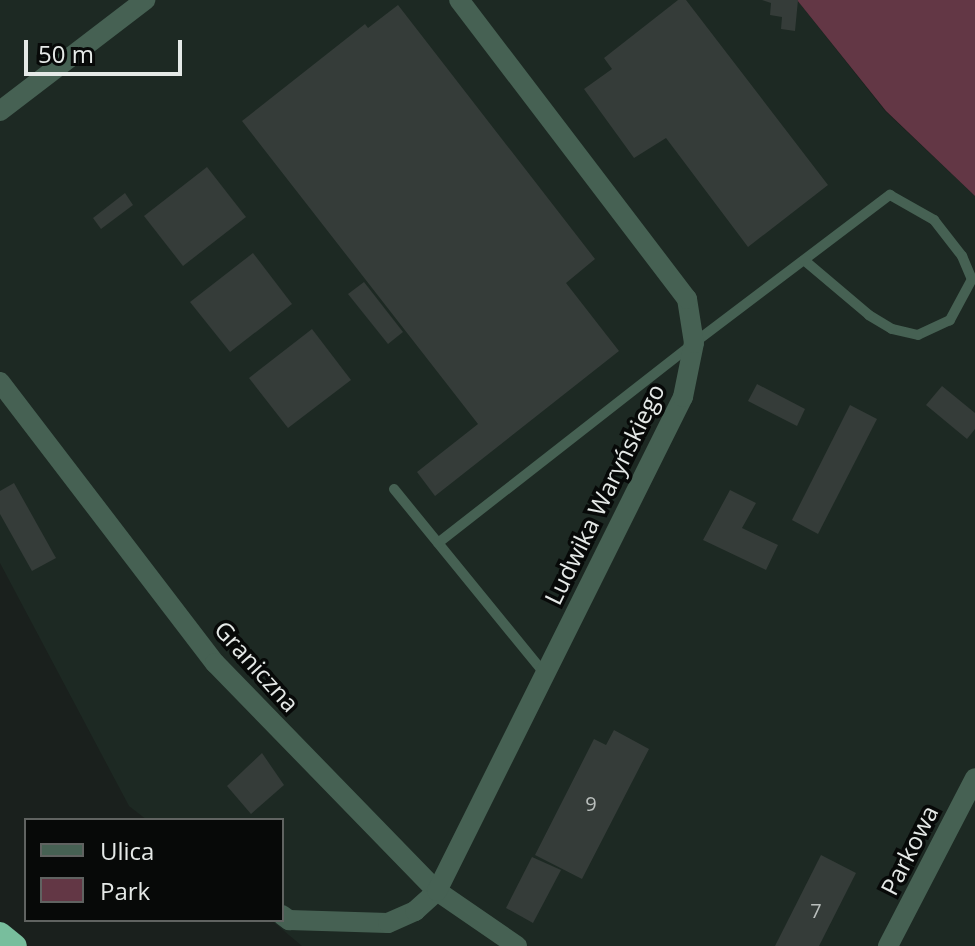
<!DOCTYPE html>
<meta charset="utf-8">
<style>
body{margin:0}
#map{position:relative;width:975px;height:946px;overflow:hidden;background:#1a201d;font-family:"Open Sans",sans-serif}
div>[style]{position:absolute}
.built>*{inset:0;background:#1d2923}
.green>*{inset:0;background:#633745}
.building>*{inset:0;background:#353c39}
.service>*{height:10px;margin:-5px;padding:0 5px;transform-origin:5px;border-radius:5px;background:#466153}
.minor>*{height:20px;margin:-10px;padding:0 10px;transform-origin:10px;border-radius:10px;background:#466153}
.motorway>*{height:24px;margin:-12px;padding:0 12px;transform-origin:12px;border-radius:12px;background:#78be9d}
span{translate:-50% -50%;white-space:nowrap;text-align:center;line-height:1.15;-webkit-text-stroke:7px #070908;paint-order:stroke}
.number-label{font-size:20px;color:#b9bebc}
.number-label span{-webkit-text-stroke-width:0}
.street-label{font-size:24px;color:#e5e9e7}
.legend{position:absolute;left:24px;top:818px;width:260px;height:104px;box-sizing:border-box;background:#070908;border:2px solid #606361;margin:0;padding:10px 14px;list-style:none;font-size:24px;color:#e5e9e7}
.legend li{display:flex;align-items:center;gap:16px;height:40px}
.legend b{width:40px;border:2px solid #606361}
.scale{position:absolute;left:24px;top:40px;width:158px;height:36px;box-sizing:border-box;border:4px solid #e5e9e7;border-top:0;padding-left:10px;font-size:24px;line-height:28px;white-space:nowrap;color:#e5e9e7;-webkit-text-stroke:6px #070908;paint-order:stroke}
</style>
<div id="map">
<div class="built">
<i style="clip-path:polygon(0 0,797px 0,885px 111px,975px 196px,975px 946px,302px 946px,271px 920px,282px 920px,282px 820px,147px 820px,129px 806px,0 563px)"></i>
</div>
<div class="green">
<i style="clip-path:polygon(797px 0,975px 0,975px 196px,886px 111px)"></i>
</div>
<div class="building">
<i style="clip-path:polygon(678px 0,686px 0,828px 185px,748px 247px,666px 138px,634px 158px,584px 89px,612px 69px,604px 58px)"></i>
<i style="clip-path:polygon(762px 0,798px 0,795px 31px,781px 29px,782px 17px,770px 15px,771px 3px)"></i>
<i style="clip-path:polygon(398px 5px,595px 259px,566px 283px,619px 351px,435px 496px,417px 472px,478px 424px,242px 121px,365px 24px,368px 28px)"></i>
<i style="clip-path:polygon(207px 167px,246px 217px,183px 266px,144px 216px)"></i>
<i style="clip-path:polygon(125px 193px,133px 205px,101px 229px,93px 218px)"></i>
<i style="clip-path:polygon(253px 253px,292px 304px,230px 352px,190px 302px)"></i>
<i style="clip-path:polygon(364px 282px,403px 332px,388px 344px,348px 294px)"></i>
<i style="clip-path:polygon(312px 329px,351px 380px,288px 428px,249px 378px)"></i>
<i style="clip-path:polygon(757px 384px,805px 409px,797px 426px,748px 401px)"></i>
<i style="clip-path:polygon(942px 386px,975px 413px,975px 429px,967px 439px,926px 405px)"></i>
<i style="clip-path:polygon(850px 405px,877px 419px,818px 534px,792px 520px)"></i>
<i style="clip-path:polygon(14px 483px,56px 558px,32px 571px,0 514px,0 491px)"></i>
<i style="clip-path:polygon(730px 490px,756px 503px,742px 528px,778px 545px,766px 570px,703px 540px)"></i>
<i style="clip-path:polygon(614px 730px,649px 749px,582px 879px,535px 855px,594px 739px,606px 745px)"></i>
<i style="clip-path:polygon(262px 753px,284px 785px,251px 814px,227px 786px)"></i>
<i style="clip-path:polygon(821px 855px,856px 873px,819px 946px,775px 946px)"></i>
<i style="clip-path:polygon(532px 857px,561px 870px,533px 923px,506px 908px)"></i>
</div>
<div class="service">
<i style="left:394px;top:489px;width:239px;rotate:50.8deg"></i>
<i style="left:438px;top:543px;width:325px;rotate:-38deg"></i>
<i style="left:694px;top:343px;width:246px;rotate:-37.1deg"></i>
<i style="left:890px;top:195px;width:51px;rotate:29.6deg"></i>
<i style="left:934px;top:220px;width:46px;rotate:52.1deg"></i>
<i style="left:962px;top:256px;width:25px;rotate:67deg"></i>
<i style="left:972px;top:279px;width:47px;rotate:118.2deg"></i>
<i style="left:950px;top:320px;width:35px;rotate:155deg"></i>
<i style="left:918px;top:335px;width:27px;rotate:-167deg"></i>
<i style="left:892px;top:329px;width:27px;rotate:-149deg"></i>
<i style="left:869px;top:315px;width:85px;rotate:-139.8deg"></i>
</div>
<div class="minor">
<i style="left:0;top:111px;width:183px;rotate:-37.4deg"></i>
<i style="left:0;top:382px;width:354px;rotate:52.6deg"></i>
<i style="left:215px;top:663px;width:318px;rotate:45.8deg"></i>
<i style="left:437px;top:891px;width:97px;rotate:34.5deg"></i>
<i style="left:282px;top:915px;width:9px;rotate:36deg"></i>
<i style="left:289px;top:920px;width:99px;rotate:1.7deg"></i>
<i style="left:388px;top:923px;width:30px;rotate:-24deg"></i>
<i style="left:415px;top:911px;width:30px;rotate:-42deg"></i>
<i style="left:437px;top:891px;width:552px;rotate:-63.53deg"></i>
<i style="left:683px;top:397px;width:55px;rotate:-78.5deg"></i>
<i style="left:694px;top:343px;width:45px;rotate:-99deg"></i>
<i style="left:687px;top:299px;width:376px;rotate:-127.3deg"></i>
<i style="left:888px;top:946px;width:189px;rotate:-62.6deg"></i>
</div>
<div class="motorway">
<i style="left:0;top:934px;width:19px;rotate:39deg"></i>
</div>
<div class="number-label">
<span style="left:591px;top:803px">9</span>
<span style="left:816px;top:910px">7</span>
</div>
<div class="street-label">
<span style="left:604px;top:494px;rotate:-64deg">Ludwika Waryńskiego</span>
<span style="left:257px;top:666px;rotate:48deg">Graniczna</span>
<span style="left:909px;top:850px;rotate:-63deg">Parkowa</span>
</div>
<ul class="legend">
<li><b style="height:10px;background:#466153"></b>Ulica</li>
<li><b style="height:22px;background:#633745"></b>Park</li>
</ul>
<div class="scale">50 m</div>
</div>
